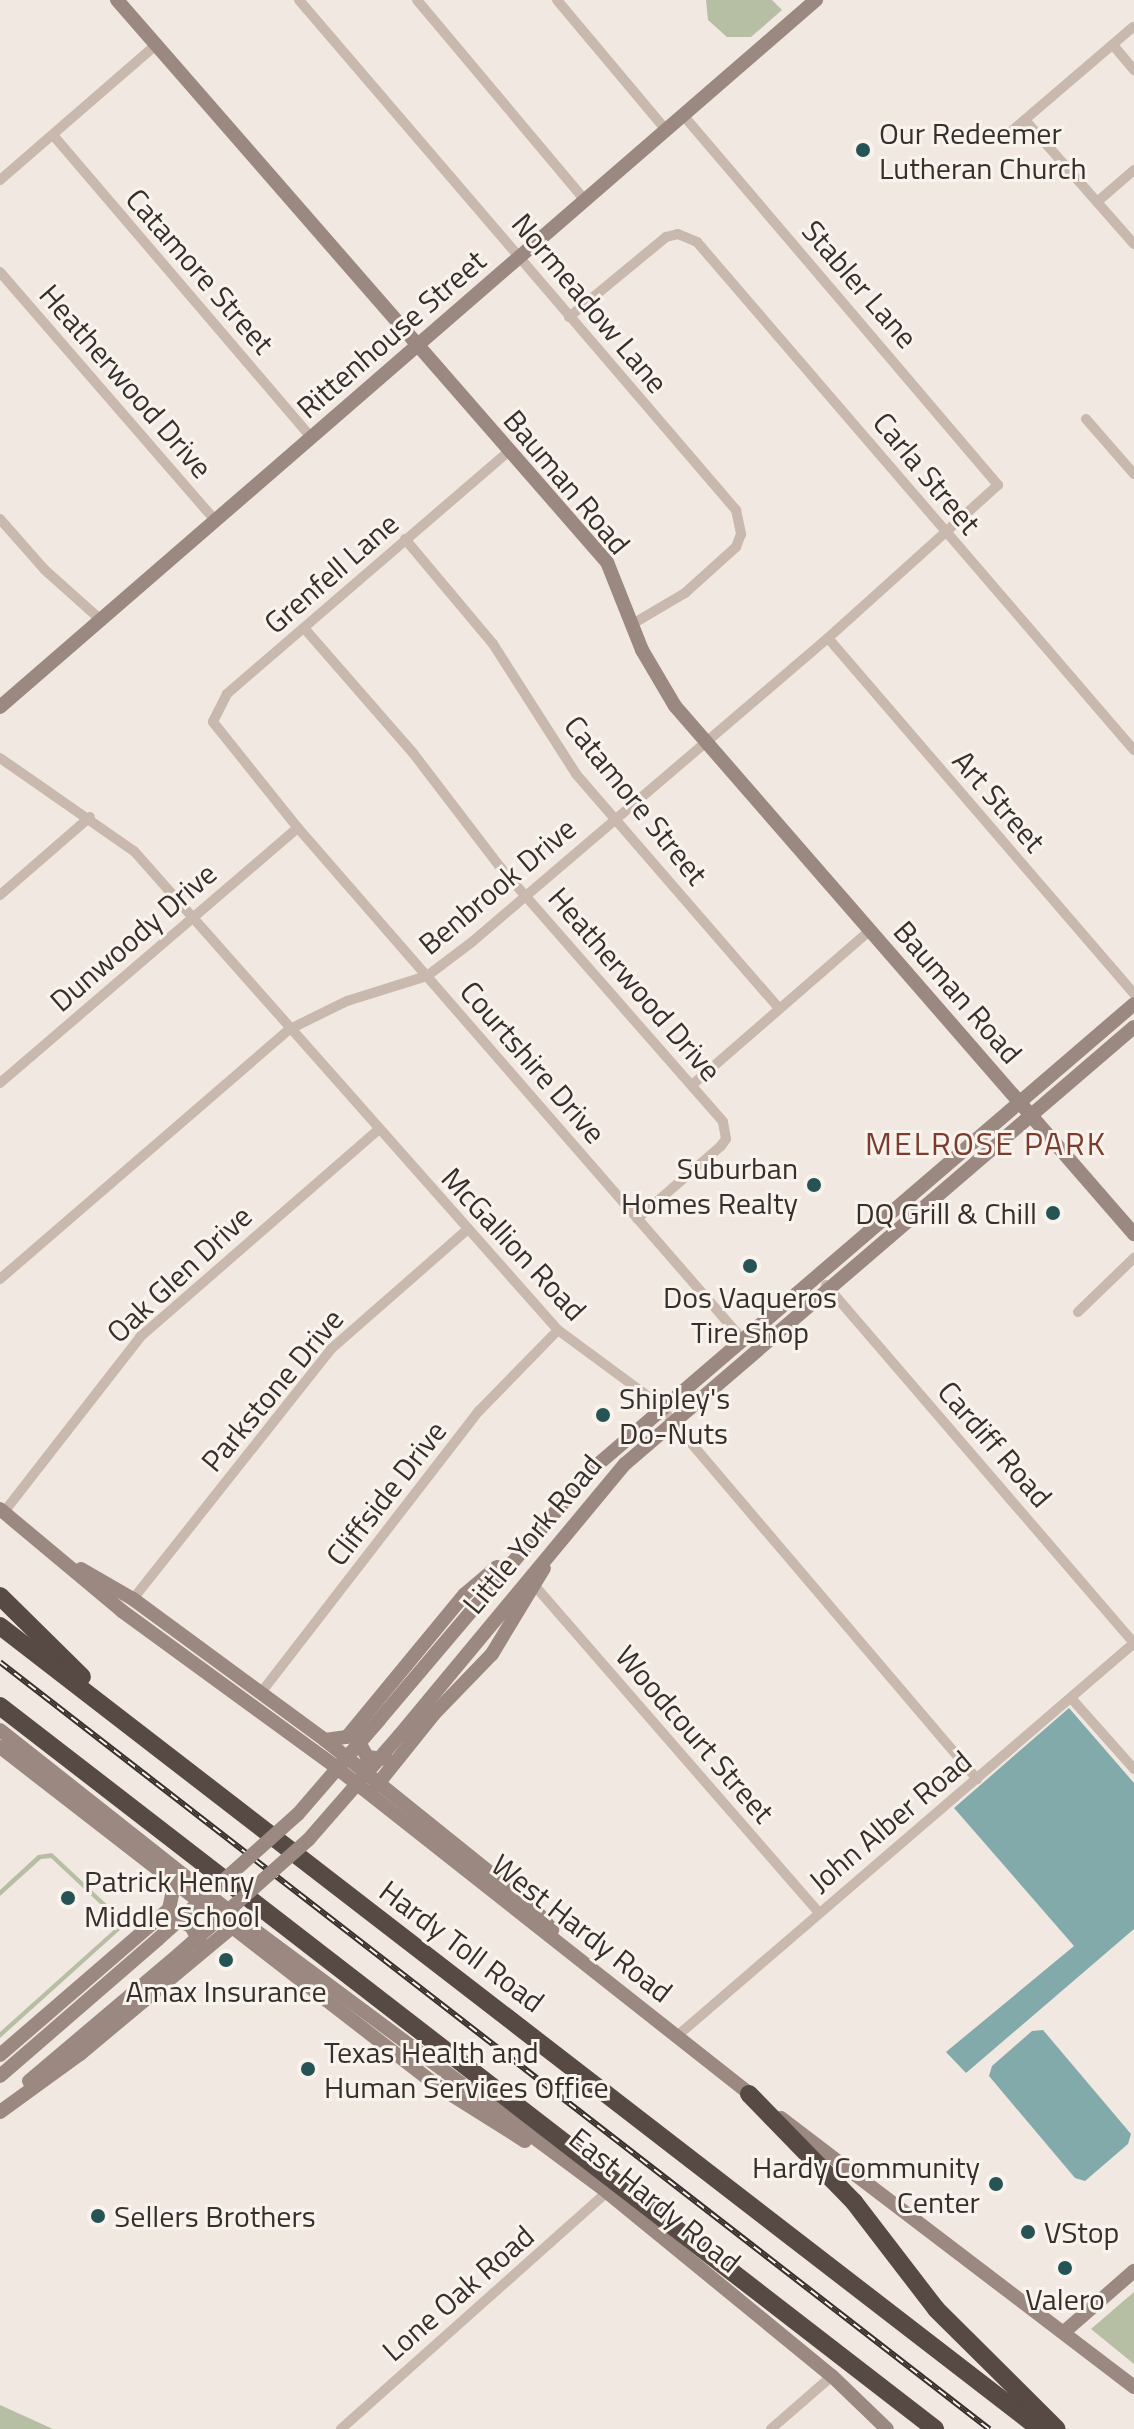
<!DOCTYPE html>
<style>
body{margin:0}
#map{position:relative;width:1134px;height:2429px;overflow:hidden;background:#f1e9e1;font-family:"Titillium Web",sans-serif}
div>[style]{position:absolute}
.green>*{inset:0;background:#b6bea3}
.water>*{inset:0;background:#83aaaa}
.street>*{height:10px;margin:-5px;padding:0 5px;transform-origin:5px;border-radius:5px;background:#c8b8ae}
.secondary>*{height:14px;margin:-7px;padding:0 7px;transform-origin:7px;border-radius:7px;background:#9b8880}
.highway>*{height:18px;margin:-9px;padding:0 9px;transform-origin:9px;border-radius:9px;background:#574944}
.rail>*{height:6px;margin-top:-3px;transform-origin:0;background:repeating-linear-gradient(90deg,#f9f3ed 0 9px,#372f2c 0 18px);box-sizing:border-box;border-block:2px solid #372f2c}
.secondary-bridge>*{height:14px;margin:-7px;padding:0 7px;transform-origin:7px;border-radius:7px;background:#9b8880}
.dots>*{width:22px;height:22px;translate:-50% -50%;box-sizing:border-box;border:4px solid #f9f3ed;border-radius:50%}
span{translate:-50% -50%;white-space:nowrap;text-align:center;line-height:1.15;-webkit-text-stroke:6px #f9f3ed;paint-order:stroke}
.poi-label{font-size:30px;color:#372f2c}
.left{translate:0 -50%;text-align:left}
.right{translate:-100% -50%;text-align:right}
.street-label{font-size:30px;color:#372f2c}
.neighbourhood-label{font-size:32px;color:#7d3d2e;letter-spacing:2px}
</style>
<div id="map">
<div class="green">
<i style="clip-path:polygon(706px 0,772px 0,782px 10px,751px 37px,727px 37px,708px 20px)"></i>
<i style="clip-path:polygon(52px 1853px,116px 1913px,121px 1929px,0 2038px,0 2032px,116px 1928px,113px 1916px,51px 1858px,41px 1859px,0 1896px,0 1890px,38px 1855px)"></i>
<i style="clip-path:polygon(1134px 2292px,1134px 2364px,1091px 2329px)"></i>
<i style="clip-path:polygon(0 2405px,53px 2429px,0 2429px)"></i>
</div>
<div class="water">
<i style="clip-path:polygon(1069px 1708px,1134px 1783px,1134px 1929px,966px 2073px,946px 2052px,1074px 1946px,954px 1808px)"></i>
<i style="clip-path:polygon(1043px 2030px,1131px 2134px,1128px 2144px,1085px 2181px,1075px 2178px,989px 2076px,992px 2066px,1032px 2031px)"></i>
</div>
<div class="street">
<i style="left:299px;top:0;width:672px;rotate:49.41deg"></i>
<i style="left:736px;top:510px;width:25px;rotate:78deg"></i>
<i style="left:741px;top:534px;width:14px;rotate:111deg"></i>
<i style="left:736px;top:547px;width:69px;rotate:138deg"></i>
<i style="left:685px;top:593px;width:59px;rotate:149.5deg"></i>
<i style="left:417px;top:0;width:261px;rotate:50deg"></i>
<i style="left:557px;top:0;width:170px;rotate:50deg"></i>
<i style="left:1113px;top:45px;width:33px;rotate:50deg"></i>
<i style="left:1025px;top:120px;width:165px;rotate:48.7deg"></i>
<i style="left:53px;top:135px;width:399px;rotate:49.5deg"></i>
<i style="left:1007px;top:135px;width:166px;rotate:-40.6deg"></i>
<i style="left:0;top:180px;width:206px;rotate:-40.9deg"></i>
<i style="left:1097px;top:202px;width:49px;rotate:-40.9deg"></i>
<i style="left:0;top:272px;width:330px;rotate:49.1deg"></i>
<i style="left:569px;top:317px;width:126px;rotate:-39.5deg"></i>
<i style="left:666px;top:237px;width:12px;rotate:-14deg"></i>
<i style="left:678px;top:234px;width:21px;rotate:23deg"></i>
<i style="left:697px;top:242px;width:670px;rotate:49.3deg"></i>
<i style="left:1086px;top:419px;width:73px;rotate:48.9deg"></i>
<i style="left:508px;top:452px;width:371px;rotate:139.3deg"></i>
<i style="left:227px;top:694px;width:31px;rotate:117deg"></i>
<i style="left:213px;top:722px;width:136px;rotate:51.3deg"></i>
<i style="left:298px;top:828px;width:678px;rotate:49deg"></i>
<i style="left:0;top:519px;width:68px;rotate:48.6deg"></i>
<i style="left:45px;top:570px;width:75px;rotate:41.8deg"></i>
<i style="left:405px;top:539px;width:137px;rotate:50deg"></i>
<i style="left:493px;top:644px;width:154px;rotate:57.4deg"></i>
<i style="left:576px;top:774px;width:310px;rotate:49.1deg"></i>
<i style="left:304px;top:628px;width:166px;rotate:48.9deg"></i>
<i style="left:413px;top:753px;width:145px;rotate:52.6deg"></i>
<i style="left:501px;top:868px;width:337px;rotate:48.8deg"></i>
<i style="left:723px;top:1122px;width:17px;rotate:80deg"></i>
<i style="left:726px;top:1139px;width:9px;rotate:126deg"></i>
<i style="left:721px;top:1146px;width:111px;rotate:139deg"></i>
<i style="left:828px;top:638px;width:469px;rotate:49.3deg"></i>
<i style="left:0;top:758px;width:163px;rotate:34.8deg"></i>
<i style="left:134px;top:851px;width:640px;rotate:48.49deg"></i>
<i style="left:558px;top:1330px;width:123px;rotate:36.4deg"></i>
<i style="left:657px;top:1403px;width:494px;rotate:49.6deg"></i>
<i style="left:0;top:895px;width:119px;rotate:-40.9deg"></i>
<i style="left:0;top:1083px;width:392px;rotate:-40.6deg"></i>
<i style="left:692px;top:1085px;width:236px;rotate:-41deg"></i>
<i style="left:0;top:1279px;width:383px;rotate:-40.8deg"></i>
<i style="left:290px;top:1029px;width:64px;rotate:-26.2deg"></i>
<i style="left:347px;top:1001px;width:84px;rotate:-17.4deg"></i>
<i style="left:427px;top:976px;width:56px;rotate:-37.1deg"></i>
<i style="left:472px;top:942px;width:468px;rotate:-40.5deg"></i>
<i style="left:828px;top:638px;width:229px;rotate:-42deg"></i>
<i style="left:998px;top:485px;width:486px;rotate:-130.4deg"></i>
<i style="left:826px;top:1285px;width:472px;rotate:49.3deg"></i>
<i style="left:1078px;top:1312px;width:78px;rotate:-44deg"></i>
<i style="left:4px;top:1512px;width:222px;rotate:-52.1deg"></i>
<i style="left:140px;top:1337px;width:315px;rotate:-41deg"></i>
<i style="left:535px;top:1586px;width:433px;rotate:49deg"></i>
<i style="left:133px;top:1599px;width:319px;rotate:-51.6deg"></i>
<i style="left:331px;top:1349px;width:179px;rotate:-41.2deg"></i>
<i style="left:260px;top:1694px;width:358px;rotate:-52.3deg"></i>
<i style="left:479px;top:1411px;width:113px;rotate:-45.7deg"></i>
<i style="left:1071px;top:1698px;width:95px;rotate:48.4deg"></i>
<i style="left:677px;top:2036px;width:603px;rotate:-40.69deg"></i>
<i style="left:341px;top:2429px;width:356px;rotate:-41.7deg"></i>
<i style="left:771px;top:2429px;width:81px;rotate:-41deg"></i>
</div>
<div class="secondary">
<i style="left:117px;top:0;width:746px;rotate:48.92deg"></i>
<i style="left:607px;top:562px;width:95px;rotate:68.3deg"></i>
<i style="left:642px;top:650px;width:65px;rotate:59.5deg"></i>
<i style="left:675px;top:706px;width:700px;rotate:49deg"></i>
<i style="left:0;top:707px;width:1080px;rotate:-40.91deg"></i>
<i style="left:0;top:1509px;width:159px;rotate:39.9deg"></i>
<i style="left:122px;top:1611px;width:261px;rotate:36.1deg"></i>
<i style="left:333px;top:1765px;width:538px;rotate:38.28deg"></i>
<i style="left:81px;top:1569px;width:60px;rotate:30deg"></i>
<i style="left:133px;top:1599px;width:238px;rotate:36.3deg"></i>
<i style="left:325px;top:1740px;width:267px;rotate:38.8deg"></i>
<i style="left:533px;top:1907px;width:30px;rotate:50deg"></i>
<i style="left:379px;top:1720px;width:325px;rotate:-49.7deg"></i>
<i style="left:589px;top:1472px;width:718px;rotate:-40.65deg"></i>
<i style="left:0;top:1730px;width:292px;rotate:38.3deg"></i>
<i style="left:229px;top:1911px;width:471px;rotate:36.6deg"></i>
<i style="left:607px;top:2192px;width:291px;rotate:39.3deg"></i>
<i style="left:832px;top:2376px;width:76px;rotate:43.9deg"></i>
<i style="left:355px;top:1735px;width:25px;rotate:61deg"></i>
<i style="left:367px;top:1757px;width:20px;rotate:6deg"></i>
<i style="left:399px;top:1736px;width:354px;rotate:-50.3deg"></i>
<i style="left:625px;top:1464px;width:671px;rotate:-40.65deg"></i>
<i style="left:325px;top:1740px;width:22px;rotate:-8deg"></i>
<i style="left:347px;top:1737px;width:185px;rotate:-50.5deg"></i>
<i style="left:465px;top:1594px;width:42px;rotate:-40.2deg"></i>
<i style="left:0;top:1747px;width:552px;rotate:37.78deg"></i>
<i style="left:436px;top:2085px;width:105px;rotate:32.2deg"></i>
<i style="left:377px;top:1785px;width:90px;rotate:-51.3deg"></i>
<i style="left:433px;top:1715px;width:85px;rotate:-46deg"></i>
<i style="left:492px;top:1654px;width:100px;rotate:-58.8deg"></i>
<i style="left:170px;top:1917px;width:23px;rotate:23deg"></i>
<i style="left:191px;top:1926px;width:23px;rotate:61deg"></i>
<i style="left:0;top:2055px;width:223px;rotate:-40.8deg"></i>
<i style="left:169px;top:1909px;width:25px;rotate:-78deg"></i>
<i style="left:0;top:2076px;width:209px;rotate:-40.9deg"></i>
<i style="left:29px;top:2081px;width:195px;rotate:-40.2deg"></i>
<i style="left:0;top:2112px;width:99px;rotate:-35.9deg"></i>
<i style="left:80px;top:2054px;width:195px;rotate:-39.8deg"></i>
<i style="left:781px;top:2118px;width:444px;rotate:37.3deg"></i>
<i style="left:1064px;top:2332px;width:93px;rotate:-41.1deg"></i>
</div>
<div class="highway">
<i style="left:0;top:1596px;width:115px;rotate:44.6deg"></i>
<i style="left:0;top:1626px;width:1314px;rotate:37.67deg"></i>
<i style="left:0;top:1706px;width:1182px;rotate:37.71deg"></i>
<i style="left:749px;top:2094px;width:151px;rotate:45.8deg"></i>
<i style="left:854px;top:2202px;width:135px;rotate:52.5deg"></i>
<i style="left:936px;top:2309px;width:170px;rotate:44.8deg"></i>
</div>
<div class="rail">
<i style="left:0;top:1662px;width:1252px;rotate:37.79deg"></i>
</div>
<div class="secondary-bridge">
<i style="left:158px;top:1939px;width:188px;rotate:-41.8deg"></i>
<i style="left:298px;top:1814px;width:124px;rotate:-49.2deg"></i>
<i style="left:178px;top:1955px;width:175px;rotate:-41.5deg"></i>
<i style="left:309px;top:1839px;width:137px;rotate:-48.9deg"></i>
</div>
<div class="dots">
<i style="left:863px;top:150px;background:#265354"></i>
<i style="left:814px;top:1185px;background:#265354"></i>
<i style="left:1053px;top:1213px;background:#265354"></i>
<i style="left:750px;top:1266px;background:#265354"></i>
<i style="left:603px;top:1415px;background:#265354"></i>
<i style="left:68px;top:1898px;background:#265354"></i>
<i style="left:226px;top:1960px;background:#265354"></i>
<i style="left:308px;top:2069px;background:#265354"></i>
<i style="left:996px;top:2184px;background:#265354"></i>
<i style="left:98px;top:2216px;background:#265354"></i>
<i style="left:1028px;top:2232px;background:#265354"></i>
<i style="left:1065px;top:2268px;background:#265354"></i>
</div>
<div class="poi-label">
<span class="left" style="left:879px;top:150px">Our Redeemer<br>Lutheran Church</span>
<span class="right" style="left:798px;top:1185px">Suburban<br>Homes Realty</span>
<span class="right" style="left:1037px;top:1213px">DQ Grill &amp; Chill</span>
<span style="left:750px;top:1314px">Dos Vaqueros<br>Tire Shop</span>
<span class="left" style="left:619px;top:1415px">Shipley's<br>Do-Nuts</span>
<span class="left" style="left:84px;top:1898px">Patrick Henry<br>Middle School</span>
<span style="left:226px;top:1991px">Amax Insurance</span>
<span class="left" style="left:324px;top:2069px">Texas Health and<br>Human Services Office</span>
<span class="right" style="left:980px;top:2184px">Hardy Community<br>Center</span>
<span class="left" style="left:114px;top:2216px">Sellers Brothers</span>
<span class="left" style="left:1044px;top:2232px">VStop</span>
<span style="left:1065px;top:2299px">Valero</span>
</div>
<div class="street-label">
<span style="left:200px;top:271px;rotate:49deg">Catamore Street</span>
<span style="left:860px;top:284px;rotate:49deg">Stabler Lane</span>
<span style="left:590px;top:303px;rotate:50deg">Normeadow Lane</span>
<span style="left:391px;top:334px;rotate:-41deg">Rittenhouse Street</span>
<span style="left:126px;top:381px;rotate:49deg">Heatherwood Drive</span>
<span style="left:927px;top:473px;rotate:50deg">Carla Street</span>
<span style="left:567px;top:482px;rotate:50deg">Bauman Road</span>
<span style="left:331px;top:573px;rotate:-41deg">Grenfell Lane</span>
<span style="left:636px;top:800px;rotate:51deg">Catamore Street</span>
<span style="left:999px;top:801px;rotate:49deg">Art Street</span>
<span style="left:497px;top:886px;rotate:-40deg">Benbrook Drive</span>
<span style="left:133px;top:937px;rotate:-41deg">Dunwoody Drive</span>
<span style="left:635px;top:984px;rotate:49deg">Heatherwood Drive</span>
<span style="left:958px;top:992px;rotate:49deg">Bauman Road</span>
<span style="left:533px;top:1062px;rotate:49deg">Courtshire Drive</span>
<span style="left:514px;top:1244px;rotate:47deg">McGallion Road</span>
<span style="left:179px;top:1274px;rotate:-43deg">Oak Glen Drive</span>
<span style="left:272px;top:1390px;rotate:-50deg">Parkstone Drive</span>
<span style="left:995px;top:1444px;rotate:49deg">Cardiff Road</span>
<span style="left:386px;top:1493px;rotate:-52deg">Cliffside Drive</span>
<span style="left:532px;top:1534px;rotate:-50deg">Little York Road</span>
<span style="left:695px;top:1734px;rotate:49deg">Woodcourt Street</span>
<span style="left:890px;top:1821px;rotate:-40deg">John Alber Road</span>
<span style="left:582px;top:1928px;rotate:38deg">West Hardy Road</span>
<span style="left:462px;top:1946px;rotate:37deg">Hardy Toll Road</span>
<span style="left:655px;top:2200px;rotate:39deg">East Hardy Road</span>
<span style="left:458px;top:2293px;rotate:-41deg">Lone Oak Road</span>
</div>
<div class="neighbourhood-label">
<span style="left:986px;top:1143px">MELROSE PARK</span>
</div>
</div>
